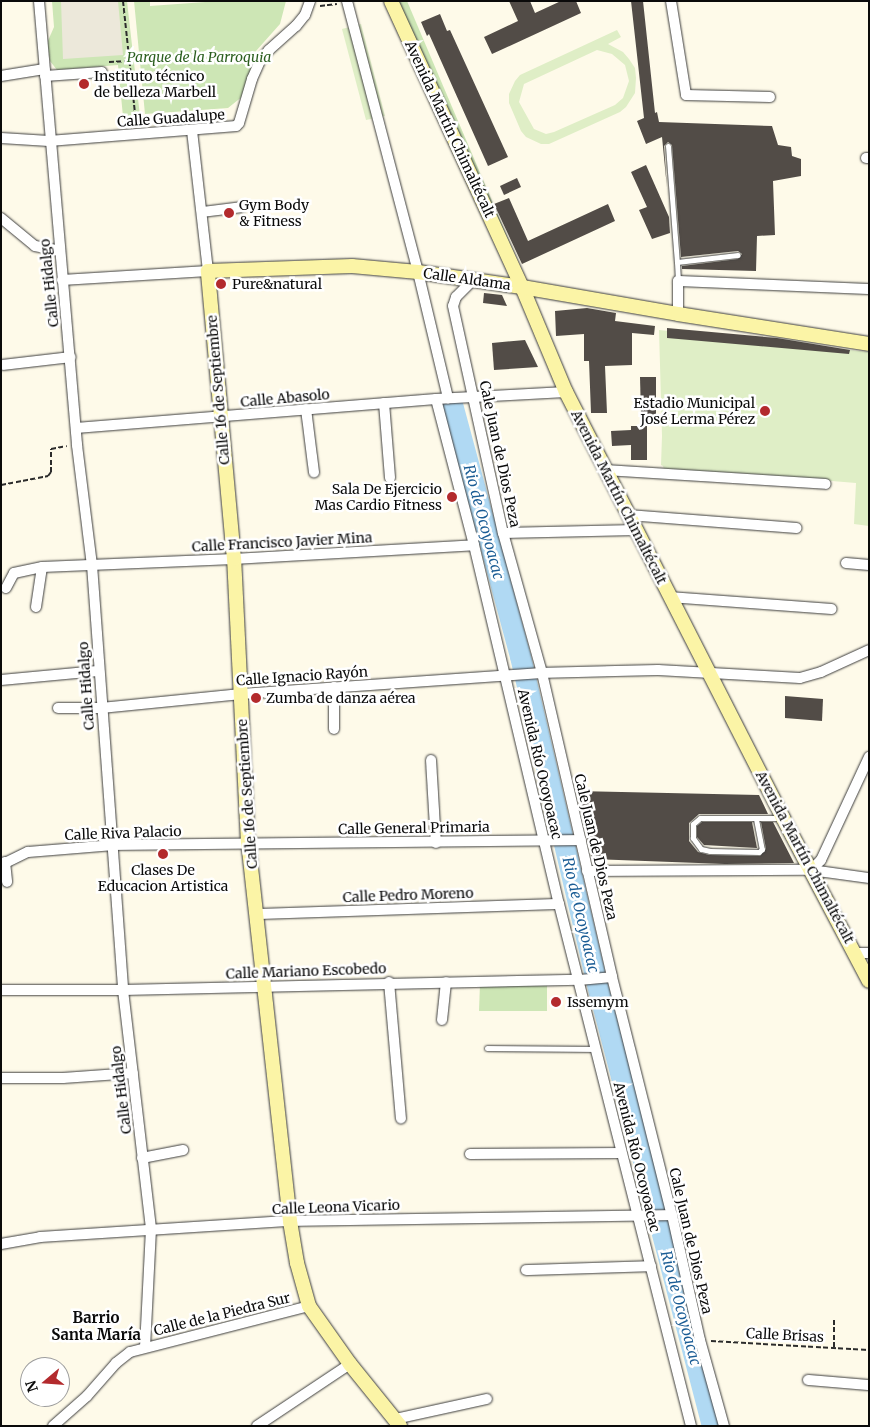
<!DOCTYPE html>
<meta charset="utf-8">
<style>
body{margin:0}
#map{position:relative;width:870px;height:1427px;overflow:hidden;background:#fefae9;font-family:Merriweather,serif}
div>[style]{position:absolute}
.green>*{inset:0;background:#cde6b5}
.pitch>*{inset:0;background:#dfeec6}
.plaza>*{inset:0;background:#ece8da}
.river>*{height:21px;margin:-10.5px;padding:0 10.5px;transform-origin:10.5px;border-radius:10.5px;background:#b0d9f3}
.building>*{inset:0;background:#524c47}
.path>*{height:2px;margin-top:-1px;transform-origin:0;background:repeating-linear-gradient(90deg,#2c2c2c 0 5px,transparent 0 7.5px)}
.roads{filter:drop-shadow(0 0 1px #3d3d3d) drop-shadow(0 0 1px #3d3d3d)}
.lane>*{height:5px;margin:-2.5px;padding:0 2.5px;transform-origin:2.5px;border-radius:2.5px;background:#fff}
.street>*{height:10px;margin:-5px;padding:0 5px;transform-origin:5px;border-radius:5px;background:#fff}
.secondary>*{height:14px;margin:-7px;padding:0 7px;transform-origin:7px;border-radius:7px;background:#fbf4a6}
.dots>*{width:14px;height:14px;translate:-50% -50%;box-sizing:border-box;border:2px solid #fff;border-radius:50%}
span{translate:-50% -50%;white-space:nowrap;text-align:center;line-height:1.15;-webkit-text-stroke:5px #fff;paint-order:stroke}
.park-label{font-size:14px;color:#2b5e1f;font-style:italic}
.poi-label{font-size:14px;color:#0a0a0a}
.left{translate:0 -50%;text-align:left}
.right{translate:-100% -50%;text-align:right}
.street-label{font-size:14px;color:#0a0a0a}
.water-label{font-size:15px;color:#1b5d95;font-style:italic}
.neighbourhood-label{font-size:15px;color:#0a0a0a;font-weight:700}
.frame{position:absolute;inset:0;border:2px solid #0a0a0a;pointer-events:none}
.north{position:absolute;left:20px;top:1357px;width:50px;height:50px;box-sizing:border-box;background:#fff;border:1px solid #9d9d9d;border-radius:50%;rotate:252deg;font-size:14px;font-weight:700;line-height:20px;text-align:center;color:#0a0a0a}
.north::after{content:'';display:block;margin:auto;width:18px;height:22px;background:#b32a2d;clip-path:polygon(50% 0,100% 100%,50% 72%,0 100%)}
</style>
<div id="map">
<div class="green">
<i style="clip-path:polygon(52px 1px,127px 1px,141px 125px,124px 127px,118px 65px,57px 70px,50px 61px,47px 43px,54px 27px)"></i>
<i style="clip-path:polygon(134px 1px,150px 1px,150px 6px,219px 1px,286px 1px,280px 24px,256px 51px,243px 96px,228px 108px,145px 114px)"></i>
<i style="clip-path:polygon(393px 1px,407px 1px,521px 269px,496px 227px)"></i>
<i style="clip-path:polygon(547px 982px,547px 1011px,479px 1011px,480px 984px)"></i>
</div>
<div class="pitch">
<i style="clip-path:polygon(361px 24px,385px 116px,366px 120px,342px 29px)"></i>
<i style="clip-path:polygon(evenodd,617px 30px,621px 37px,608px 44px,623px 52px,629px 59px,635px 68px,636px 78px,635px 93px,626px 107px,620px 112px,549px 144px,541px 144px,526px 137px,521px 131px,509px 103px,509px 94px,515px 81px,520px 75px,617px 30px,597px 50px,612px 54px,625px 65px,629px 81px,623px 98px,615px 105px,554px 132px,546px 134px,534px 129px,519px 102px,524px 84px,597px 50px)"></i>
<i style="clip-path:polygon(659px 330px,869px 352px,869px 526px,854px 524px,856px 483px,736px 473px,664px 470px,663px 466px,661px 465px,662px 436px)"></i>
</div>
<div class="plaza">
<i style="clip-path:polygon(61px 1px,118px 1px,123px 55px,63px 59px)"></i>
</div>
<div class="river">
<i style="left:452px;top:404px;width:261px;rotate:74.9deg"></i>
<i style="left:520px;top:656px;width:345px;rotate:76.8deg"></i>
<i style="left:599px;top:992px;width:448px;rotate:75.4deg"></i>
</div>
<div class="building">
<i style="clip-path:polygon(509px 1px,530px 1px,535px 13px,561px 1px,576px 1px,581px 13px,492px 54px,484px 37px,518px 21px)"></i>
<i style="clip-path:polygon(631px 1px,643px 1px,655px 113px,657px 112px,659px 122px,772px 126px,778px 145px,791px 147px,792px 156px,801px 159px,801px 176px,773px 181px,775px 235px,757px 236px,756px 271px,682px 269px,682px 266px,738px 259px,742px 254px,738px 251px,681px 257px,672px 145px,668px 142px,664px 146px,667px 188px,662px 137px,646px 144px,637px 121px,644px 118px)"></i>
<i style="clip-path:polygon(440px 14px,447px 31px,450px 30px,508px 157px,488px 166px,429px 34px,427px 36px,421px 22px)"></i>
<i style="clip-path:polygon(646px 165px,669px 217px,670px 233px,652px 239px,639px 210px,647px 207px,631px 172px)"></i>
<i style="clip-path:polygon(517px 178px,521px 187px,504px 195px,500px 186px)"></i>
<i style="clip-path:polygon(509px 198px,528px 241px,608px 204px,615px 221px,522px 264px,494px 204px)"></i>
<i style="clip-path:polygon(484px 293px,502px 295px,507px 306px,483px 303px)"></i>
<i style="clip-path:polygon(587px 308px,616px 313px,615px 321px,655px 326px,654px 335px,632px 333px,632px 365px,605px 366px,607px 413px,591px 413px,589px 361px,584px 361px,584px 334px,556px 336px,555px 311px)"></i>
<i style="clip-path:polygon(667px 328px,777px 338px,850px 350px,849px 354px,667px 338px)"></i>
<i style="clip-path:polygon(525px 340px,538px 367px,494px 370px,492px 343px)"></i>
<i style="clip-path:polygon(640px 377px,656px 377px,656px 416px,641px 416px)"></i>
<i style="clip-path:polygon(631px 426px,647px 426px,647px 460px,631px 460px,631px 445px,612px 446px,611px 431px,631px 430px)"></i>
<i style="clip-path:polygon(785px 696px,823px 699px,822px 721px,785px 718px)"></i>
<i style="clip-path:polygon(576px 791px,759px 795px,768px 814px,699px 814px,689px 823px,689px 841px,698px 852px,709px 855px,760px 856px,766px 849px,761px 822px,773px 822px,794px 863px,725px 864px,592px 859px)"></i>
<i style="clip-path:polygon(702px 822px,752px 822px,757px 848px,704px 845px,697px 837px,697px 826px)"></i>
</div>
<div class="path">
<i style="left:123px;top:1px;width:122px;rotate:83.9deg"></i>
<i style="left:320px;top:6px;width:17px;rotate:-7deg"></i>
<i style="left:109px;top:62px;width:20px;rotate:-3deg"></i>
<i style="left:1px;top:485px;width:48px;rotate:-10.8deg"></i>
<i style="left:48px;top:476px;width:5px;rotate:-53deg"></i>
<i style="left:51px;top:472px;width:23px;rotate:-90deg"></i>
<i style="left:51px;top:449px;width:16px;rotate:-11deg"></i>
<i style="left:834px;top:1320px;width:28px;rotate:90deg"></i>
<i style="left:711px;top:1341px;width:158px;rotate:3.3deg"></i>
</div>
<div class="roads">
<div class="lane">
<i style="left:668px;top:146px;width:116px;rotate:85.6deg"></i>
<i style="left:678px;top:281px;width:19px;rotate:-93deg"></i>
<i style="left:677px;top:262px;width:61px;rotate:-6.5deg"></i>
<i style="left:756px;top:819px;width:31px;rotate:79deg"></i>
<i style="left:762px;top:849px;width:4px;rotate:135deg"></i>
<i style="left:759px;top:852px;width:49px;rotate:-178.8deg"></i>
<i style="left:710px;top:851px;width:9px;rotate:-167deg"></i>
<i style="left:701px;top:849px;width:14px;rotate:-126deg"></i>
<i style="left:693px;top:838px;width:14px;rotate:-90deg"></i>
<i style="left:693px;top:824px;width:9px;rotate:-41deg"></i>
<i style="left:700px;top:818px;width:82px"></i>
<i style="left:487px;top:1048px;width:109px;rotate:0.5deg"></i>
</div>
<div class="street">
<i style="left:39px;top:1px;width:446px;rotate:85.1deg"></i>
<i style="left:77px;top:445px;width:121px;rotate:82.9deg"></i>
<i style="left:92px;top:565px;width:426px;rotate:85.8deg"></i>
<i style="left:123px;top:990px;width:241px;rotate:83.3deg"></i>
<i style="left:151px;top:1229px;width:118px;rotate:92.9deg"></i>
<i style="left:347px;top:1px;width:280px;rotate:75.3deg"></i>
<i style="left:418px;top:272px;width:130px;rotate:76.6deg"></i>
<i style="left:671px;top:1px;width:95px;rotate:80.9deg"></i>
<i style="left:686px;top:95px;width:84px;rotate:1.4deg"></i>
<i style="left:1px;top:76px;width:44px;rotate:-9.2deg"></i>
<i style="left:45px;top:76px;width:57px;rotate:-4deg"></i>
<i style="left:1px;top:138px;width:48px;rotate:3.6deg"></i>
<i style="left:49px;top:141px;width:188px;rotate:-4.6deg"></i>
<i style="left:236px;top:126px;width:4px;rotate:-45deg"></i>
<i style="left:239px;top:123px;width:46px;rotate:-73.5deg"></i>
<i style="left:252px;top:79px;width:20px;rotate:-66deg"></i>
<i style="left:260px;top:61px;width:14px;rotate:-51deg"></i>
<i style="left:269px;top:50px;width:36px;rotate:-42deg"></i>
<i style="left:296px;top:26px;width:14px;rotate:-51deg"></i>
<i style="left:305px;top:15px;width:15px;rotate:-70deg"></i>
<i style="left:866px;top:158px;width:3px"></i>
<i style="left:202px;top:212px;width:40px;rotate:-7.1deg"></i>
<i style="left:1px;top:218px;width:44px;rotate:39.5deg"></i>
<i style="left:35px;top:246px;width:25px;rotate:11deg"></i>
<i style="left:62px;top:280px;width:146px;rotate:-3.5deg"></i>
<i style="left:208px;top:271px;width:142px;rotate:-96.5deg"></i>
<i style="left:473px;top:280px;width:24px;rotate:135deg"></i>
<i style="left:456px;top:297px;width:9px;rotate:108deg"></i>
<i style="left:453px;top:306px;width:232px;rotate:77.6deg"></i>
<i style="left:503px;top:533px;width:145px;rotate:74.4deg"></i>
<i style="left:542px;top:673px;width:312px;rotate:77deg"></i>
<i style="left:612px;top:977px;width:245px;rotate:75.9deg"></i>
<i style="left:672px;top:1215px;width:128px;rotate:77.4deg"></i>
<i style="left:700px;top:1340px;width:89px;rotate:74.4deg"></i>
<i style="left:678px;top:314px;width:33px;rotate:-90deg"></i>
<i style="left:678px;top:281px;width:191px;rotate:2.4deg"></i>
<i style="left:3px;top:365px;width:68px;rotate:-6.7deg"></i>
<i style="left:436px;top:399px;width:151px;rotate:75.4deg"></i>
<i style="left:474px;top:545px;width:369px;rotate:76.7deg"></i>
<i style="left:559px;top:904px;width:538px;rotate:75.81deg"></i>
<i style="left:384px;top:403px;width:75px;rotate:85.4deg"></i>
<i style="left:306px;top:409px;width:64px;rotate:82.8deg"></i>
<i style="left:76px;top:428px;width:361px;rotate:-4.6deg"></i>
<i style="left:436px;top:399px;width:130px;rotate:-3.1deg"></i>
<i style="left:605px;top:470px;width:221px;rotate:3.6deg"></i>
<i style="left:628px;top:515px;width:169px;rotate:4.4deg"></i>
<i style="left:503px;top:533px;width:133px;rotate:-1.3deg"></i>
<i style="left:846px;top:563px;width:23px;rotate:5deg"></i>
<i style="left:6px;top:588px;width:17px;rotate:-62deg"></i>
<i style="left:14px;top:573px;width:29px;rotate:-12deg"></i>
<i style="left:42px;top:567px;width:192px;rotate:-2.4deg"></i>
<i style="left:234px;top:559px;width:240px;rotate:-3.3deg"></i>
<i style="left:669px;top:597px;width:163px;rotate:4.2deg"></i>
<i style="left:36px;top:607px;width:40px;rotate:-81.5deg"></i>
<i style="left:1px;top:680px;width:97px;rotate:-5.3deg"></i>
<i style="left:334px;top:687px;width:42px;rotate:90deg"></i>
<i style="left:58px;top:708px;width:43px"></i>
<i style="left:101px;top:708px;width:141px;rotate:-5.7deg"></i>
<i style="left:241px;top:694px;width:298px;rotate:-4deg"></i>
<i style="left:538px;top:673px;width:120px;rotate:-1.4deg"></i>
<i style="left:658px;top:670px;width:142px;rotate:3.2deg"></i>
<i style="left:800px;top:678px;width:22px;rotate:-16deg"></i>
<i style="left:821px;top:672px;width:53px;rotate:-24.6deg"></i>
<i style="left:431px;top:760px;width:83px;rotate:86.6deg"></i>
<i style="left:5px;top:862px;width:20px;rotate:84deg"></i>
<i style="left:1px;top:865px;width:30px;rotate:-26deg"></i>
<i style="left:28px;top:852px;width:86px;rotate:-4.7deg"></i>
<i style="left:114px;top:845px;width:467px;rotate:-0.6deg"></i>
<i style="left:811px;top:870px;width:14px;rotate:-45deg"></i>
<i style="left:821px;top:860px;width:114px;rotate:-65deg"></i>
<i style="left:587px;top:871px;width:224px;rotate:-0.3deg"></i>
<i style="left:811px;top:870px;width:59px;rotate:7.9deg"></i>
<i style="left:257px;top:914px;width:302px;rotate:-1.9deg"></i>
<i style="left:855px;top:953px;width:14px"></i>
<i style="left:389px;top:982px;width:137px;rotate:85deg"></i>
<i style="left:1px;top:990px;width:122px"></i>
<i style="left:123px;top:990px;width:456px;rotate:-1.3deg"></i>
<i style="left:579px;top:980px;width:33px;rotate:-5deg"></i>
<i style="left:442px;top:1020px;width:38px;rotate:-84deg"></i>
<i style="left:1px;top:1078px;width:62px"></i>
<i style="left:63px;top:1078px;width:70px;rotate:-4.1deg"></i>
<i style="left:470px;top:1154px;width:151px;rotate:-0.4deg"></i>
<i style="left:142px;top:1158px;width:42px;rotate:-11deg"></i>
<i style="left:1px;top:1244px;width:40px;rotate:-10deg"></i>
<i style="left:40px;top:1237px;width:251px;rotate:-3.7deg"></i>
<i style="left:290px;top:1221px;width:382px;rotate:-0.9deg"></i>
<i style="left:526px;top:1270px;width:125px;rotate:-1.8deg"></i>
<i style="left:808px;top:1380px;width:61px;rotate:4.7deg"></i>
<i style="left:395px;top:1419px;width:94px;rotate:-12.3deg"></i>
<i style="left:53px;top:1426px;width:45px;rotate:-41.4deg"></i>
<i style="left:87px;top:1396px;width:44px;rotate:-48.7deg"></i>
<i style="left:116px;top:1363px;width:18px;rotate:-38deg"></i>
<i style="left:130px;top:1352px;width:185px;rotate:-14.4deg"></i>
<i style="left:257px;top:1426px;width:112px;rotate:-33.7deg"></i>
</div>
<div class="secondary">
<i style="left:391px;top:1px;width:315px;rotate:65.4deg"></i>
<i style="left:522px;top:287px;width:114px;rotate:67.3deg"></i>
<i style="left:566px;top:392px;width:478px;rotate:63deg"></i>
<i style="left:783px;top:818px;width:184px;rotate:62.2deg"></i>
<i style="left:400px;top:1426px;width:80px;rotate:-128.9deg"></i>
<i style="left:350px;top:1364px;width:71px;rotate:-125.3deg"></i>
<i style="left:309px;top:1306px;width:45px;rotate:-105.6deg"></i>
<i style="left:297px;top:1263px;width:43px;rotate:-99.5deg"></i>
<i style="left:290px;top:1221px;width:380px;rotate:-96.3deg"></i>
<i style="left:248px;top:843px;width:284px;rotate:-92.8deg"></i>
<i style="left:234px;top:559px;width:289px;rotate:-95.2deg"></i>
<i style="left:208px;top:271px;width:144px;rotate:-2deg"></i>
<i style="left:352px;top:266px;width:66px;rotate:5.2deg"></i>
<i style="left:418px;top:272px;width:105px;rotate:8.2deg"></i>
<i style="left:522px;top:287px;width:158px;rotate:9.8deg"></i>
<i style="left:678px;top:314px;width:193px;rotate:8.9deg"></i>
</div>
</div>
<div class="dots">
<i style="left:84px;top:84px;background:#b32a2d"></i>
<i style="left:229px;top:213px;background:#b32a2d"></i>
<i style="left:221px;top:284px;background:#b32a2d"></i>
<i style="left:765px;top:411px;background:#b32a2d"></i>
<i style="left:452px;top:497px;background:#b32a2d"></i>
<i style="left:256px;top:698px;background:#b32a2d"></i>
<i style="left:163px;top:854px;background:#b32a2d"></i>
<i style="left:556px;top:1002px;background:#b32a2d"></i>
</div>
<div class="park-label">
<span style="left:199px;top:57px">Parque de la Parroquia</span>
</div>
<div class="poi-label">
<span class="left" style="left:94px;top:84px">Instituto técnico<br>de belleza Marbell</span>
<span class="left" style="left:239px;top:213px">Gym Body<br>&amp; Fitness</span>
<span class="left" style="left:232px;top:284px">Pure&amp;natural</span>
<span class="right" style="left:755px;top:411px">Estadio Municipal<br>José Lerma Pérez</span>
<span class="right" style="left:442px;top:497px">Sala De Ejercicio<br>Mas Cardio Fitness</span>
<span class="left" style="left:266px;top:698px">Zumba de danza aérea</span>
<span style="left:163px;top:878px">Clases De<br>Educacion Artistica</span>
<span class="left" style="left:567px;top:1002px">Issemym</span>
</div>
<div class="street-label">
<span style="left:171px;top:118px;rotate:-4deg">Calle Guadalupe</span>
<span style="left:450px;top:129px;rotate:65deg">Avenida Martín Chimaltécalt</span>
<span style="left:467px;top:279px;rotate:8deg">Calle Aldama</span>
<span style="left:49px;top:283px;rotate:-96deg">Calle Hidalgo</span>
<span style="left:218px;top:390px;rotate:-95deg">Calle 16 de Septiembre</span>
<span style="left:285px;top:398px;rotate:-5deg">Calle Abasolo</span>
<span style="left:500px;top:454px;rotate:78deg">Cale Juan de Dios Peza</span>
<span style="left:619px;top:497px;rotate:63deg">Avenida Martín Chimaltécalt</span>
<span style="left:282px;top:542px;rotate:-3deg">Calle Francisco Javier Mina</span>
<span style="left:302px;top:676px;rotate:-4deg">Calle Ignacio Rayón</span>
<span style="left:86px;top:686px;rotate:-94deg">Calle Hidalgo</span>
<span style="left:540px;top:764px;rotate:77deg">Avenida Río Ocoyoacac</span>
<span style="left:247px;top:794px;rotate:-94deg">Calle 16 de Septiembre</span>
<span style="left:414px;top:828px;rotate:-1deg">Calle General Primaria</span>
<span style="left:123px;top:833px;rotate:-2deg">Calle Riva Palacio</span>
<span style="left:596px;top:847px;rotate:77deg">Cale Juan de Dios Peza</span>
<span style="left:805px;top:857px;rotate:62deg">Avenida Martín Chimaltécalt</span>
<span style="left:408px;top:895px;rotate:-2deg">Calle Pedro Moreno</span>
<span style="left:306px;top:971px;rotate:-2deg">Calle Mariano Escobedo</span>
<span style="left:121px;top:1090px;rotate:-97deg">Calle Hidalgo</span>
<span style="left:637px;top:1157px;rotate:76deg">Avenida Río Ocoyoacac</span>
<span style="left:336px;top:1207px;rotate:-2deg">Calle Leona Vicario</span>
<span style="left:691px;top:1241px;rotate:77deg">Cale Juan de Dios Peza</span>
<span style="left:222px;top:1314px;rotate:-14deg">Calle de la Piedra Sur</span>
<span style="left:785px;top:1335px;rotate:3deg">Calle Brisas</span>
</div>
<div class="water-label">
<span style="left:484px;top:522px;rotate:75deg">Rio de Ocoyoacac</span>
<span style="left:581px;top:915px;rotate:77deg">Rio de Ocoyoacac</span>
<span style="left:681px;top:1308px;rotate:75deg">Rio de Ocoyoacac</span>
</div>
<div class="neighbourhood-label">
<span style="left:96px;top:1326px">Barrio<br>Santa María</span>
</div>
<div class="frame"></div>
<div class="north">N</div>
</div>
